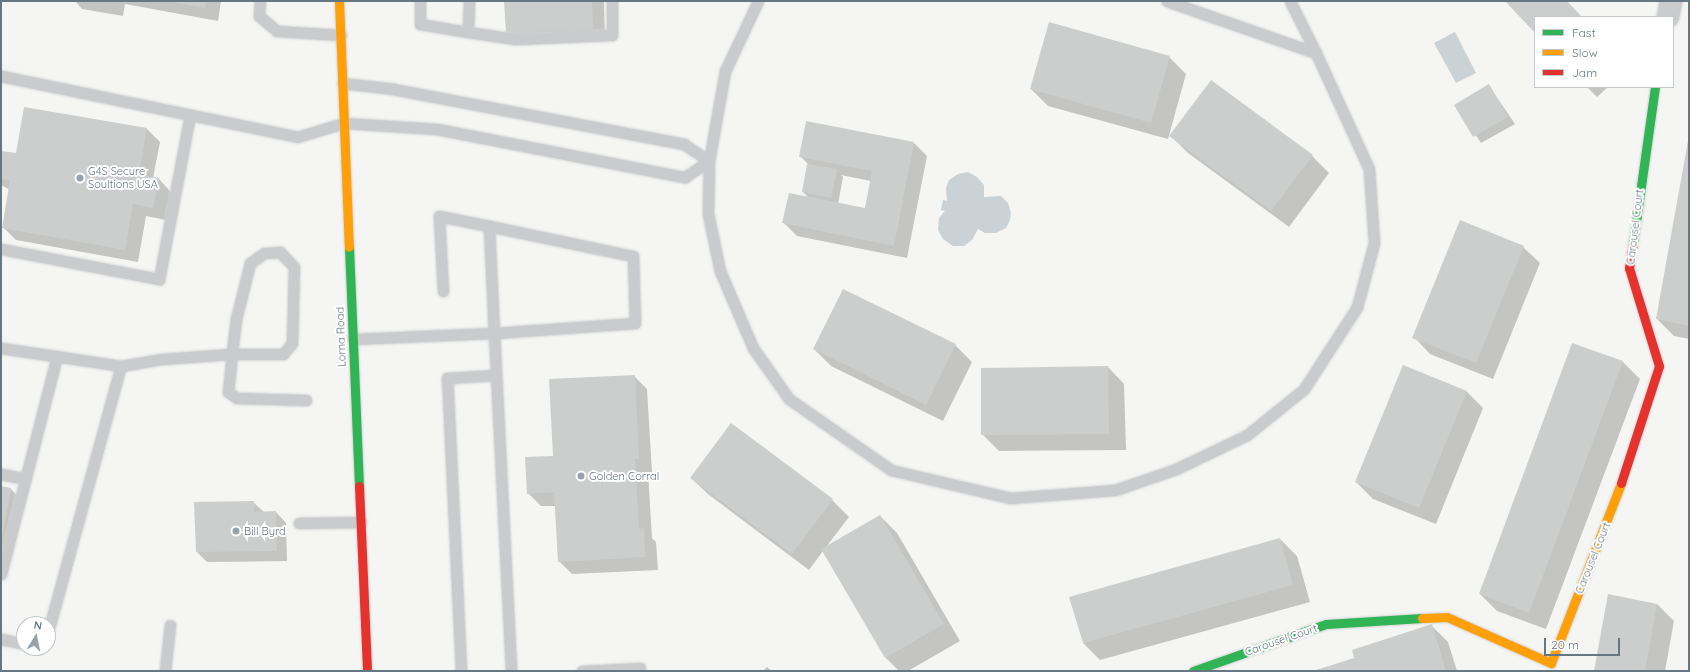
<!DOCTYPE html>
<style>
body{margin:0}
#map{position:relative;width:1690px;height:672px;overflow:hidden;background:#f5f5f4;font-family:Quicksand,sans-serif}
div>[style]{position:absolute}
.water>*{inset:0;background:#cad2d5}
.shadow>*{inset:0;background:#0003}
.building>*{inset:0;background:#cccece}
.roads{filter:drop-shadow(0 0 1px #d2d3d4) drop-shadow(0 0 1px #d2d3d4)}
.lane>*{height:11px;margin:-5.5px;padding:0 5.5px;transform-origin:5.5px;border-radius:5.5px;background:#cacbcc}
.street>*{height:22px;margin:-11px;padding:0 11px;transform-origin:11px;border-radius:11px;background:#cacbcc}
.fast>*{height:9px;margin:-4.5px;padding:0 4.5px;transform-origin:4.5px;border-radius:4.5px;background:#30b455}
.slow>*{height:9px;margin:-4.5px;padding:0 4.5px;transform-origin:4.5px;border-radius:4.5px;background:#ff9f0a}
.jam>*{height:9px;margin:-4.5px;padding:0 4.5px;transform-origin:4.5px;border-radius:4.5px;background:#e5322d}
.dots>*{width:11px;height:11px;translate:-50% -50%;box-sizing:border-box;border:2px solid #fff;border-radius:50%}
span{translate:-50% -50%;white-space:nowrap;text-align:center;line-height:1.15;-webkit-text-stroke:4px #fff;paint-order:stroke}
.poi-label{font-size:11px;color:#667683}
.left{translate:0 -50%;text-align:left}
.street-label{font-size:11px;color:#667683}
.frame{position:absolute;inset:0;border:2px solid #667683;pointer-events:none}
.legend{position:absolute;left:1534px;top:16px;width:140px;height:72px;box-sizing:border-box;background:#fff;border:1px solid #c2c8cd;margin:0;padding:5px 7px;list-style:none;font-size:12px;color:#667683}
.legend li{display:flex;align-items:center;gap:8px;height:20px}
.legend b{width:20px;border:1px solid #c2c8cd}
.north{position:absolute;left:16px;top:616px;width:40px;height:40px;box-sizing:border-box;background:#fff;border:1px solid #c2c8cd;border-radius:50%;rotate:10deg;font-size:11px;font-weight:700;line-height:16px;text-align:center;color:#667683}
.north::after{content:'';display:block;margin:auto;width:14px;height:18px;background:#98a2ab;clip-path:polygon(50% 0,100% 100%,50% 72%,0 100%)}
.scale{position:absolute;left:1544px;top:638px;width:76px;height:18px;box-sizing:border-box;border:2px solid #667683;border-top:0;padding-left:5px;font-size:12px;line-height:14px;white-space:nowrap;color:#667683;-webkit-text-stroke:3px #fff;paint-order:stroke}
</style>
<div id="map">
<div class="water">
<i style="clip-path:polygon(1455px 32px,1476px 73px,1456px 83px,1434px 43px)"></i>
<i style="clip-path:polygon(968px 172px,977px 177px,984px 185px,984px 197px,1001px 196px,1008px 203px,1011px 213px,1010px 220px,1006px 228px,996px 233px,985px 233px,978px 229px,972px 240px,964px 246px,953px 246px,943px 239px,938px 230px,939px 218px,945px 211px,941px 210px,943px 200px,947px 201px,946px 188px,949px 180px,958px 174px)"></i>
</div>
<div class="shadow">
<i style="clip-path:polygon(75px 1px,221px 1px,218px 21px,125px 4px,123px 16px,82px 9px)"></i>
<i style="clip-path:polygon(505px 1px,604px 1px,605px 41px,520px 45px,507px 32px)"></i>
<i style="clip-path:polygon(1169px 57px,1186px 74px,1168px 139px,1048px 106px,1031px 89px)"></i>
<i style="clip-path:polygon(1489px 86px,1515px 124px,1481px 143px,1456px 105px)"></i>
<i style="clip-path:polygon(1587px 87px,1608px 87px,1597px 97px)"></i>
<i style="clip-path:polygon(25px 108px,147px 129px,160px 142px,153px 178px,158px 178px,171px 192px,166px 220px,146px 216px,138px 262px,16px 240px,3px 227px,10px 190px,1px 185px,1px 152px,17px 154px)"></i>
<i style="clip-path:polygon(evenodd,807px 122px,914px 143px,927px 156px,907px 258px,797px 236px,784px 223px,809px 198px,803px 192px,808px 164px,800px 156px,807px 122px,841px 175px,871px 181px,865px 209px,838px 204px,843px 177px,841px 175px)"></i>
<i style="clip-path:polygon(1171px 136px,1312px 156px,1329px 173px,1289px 227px,1188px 153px)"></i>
<i style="clip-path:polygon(1689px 143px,1689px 339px,1674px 336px,1657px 319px)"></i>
<i style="clip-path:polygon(1523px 247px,1540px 263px,1493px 379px,1430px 354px,1414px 337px)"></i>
<i style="clip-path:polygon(1573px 344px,1623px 362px,1640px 379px,1546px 629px,1497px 611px,1480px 594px)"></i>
<i style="clip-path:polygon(955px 345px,972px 362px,943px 421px,831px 366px,814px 349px)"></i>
<i style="clip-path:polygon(1108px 367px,1124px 384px,1126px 450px,999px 451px,982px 434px)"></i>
<i style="clip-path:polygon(634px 376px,647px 389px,652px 472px,648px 472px,652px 538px,656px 542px,658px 570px,572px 574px,559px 561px,556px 506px,541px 506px,528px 493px,554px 457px)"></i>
<i style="clip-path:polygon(1466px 391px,1483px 408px,1436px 524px,1373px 499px,1356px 482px)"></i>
<i style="clip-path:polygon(691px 478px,832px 500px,849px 517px,826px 547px,880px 516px,897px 533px,960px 641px,908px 671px,899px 671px,886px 658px,823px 551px,809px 570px,708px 494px)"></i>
<i style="clip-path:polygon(1px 487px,11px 489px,21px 500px,1px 555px)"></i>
<i style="clip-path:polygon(253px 502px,264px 512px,276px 512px,286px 523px,287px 561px,207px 562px,197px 552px)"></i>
<i style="clip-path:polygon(1280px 539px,1297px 556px,1310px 602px,1100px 660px,1083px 643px)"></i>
<i style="clip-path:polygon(1657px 604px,1674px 621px,1665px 671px,1595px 671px)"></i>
<i style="clip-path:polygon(1432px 626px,1448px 642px,1457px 671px,1315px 671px,1355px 659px)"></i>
<i style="clip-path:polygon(767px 667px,772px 671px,763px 671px)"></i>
</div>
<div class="building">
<i style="clip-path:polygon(168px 1px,206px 1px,205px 8px)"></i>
<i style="clip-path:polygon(504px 1px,592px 1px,593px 29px,506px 33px)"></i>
<i style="clip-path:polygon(1505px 1px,1567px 1px,1582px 17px,1535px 17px,1535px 33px)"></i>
<i style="clip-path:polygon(1049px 22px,1170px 56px,1151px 123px,1030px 89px)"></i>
<i style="clip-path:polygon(1211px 80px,1313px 155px,1271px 211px,1169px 136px)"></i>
<i style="clip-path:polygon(1489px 84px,1508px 117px,1473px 137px,1454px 105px)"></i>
<i style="clip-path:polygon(24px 107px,147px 128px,139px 174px,159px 178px,153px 208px,133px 204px,125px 250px,2px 228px,10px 180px,1px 179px,1px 151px,16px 153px)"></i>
<i style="clip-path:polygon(806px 121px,914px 142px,894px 246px,782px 223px,789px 193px,865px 208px,872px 171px,799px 157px)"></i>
<i style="clip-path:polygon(1688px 141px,1689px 141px,1689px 326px,1656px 319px)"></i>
<i style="clip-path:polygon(807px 164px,837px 169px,831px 198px,802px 192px)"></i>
<i style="clip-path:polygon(1460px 220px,1524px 246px,1476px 363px,1412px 338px)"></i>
<i style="clip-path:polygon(843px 289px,956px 344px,926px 405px,813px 349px)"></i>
<i style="clip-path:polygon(1572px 343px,1623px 361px,1529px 613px,1479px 594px)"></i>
<i style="clip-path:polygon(1403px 365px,1467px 391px,1419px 508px,1355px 482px)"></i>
<i style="clip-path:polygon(1108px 366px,1109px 434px,981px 435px,981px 368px)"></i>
<i style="clip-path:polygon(635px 375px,639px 459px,635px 459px,639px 529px,644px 528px,645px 557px,558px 562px,554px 492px,527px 494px,525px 457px,553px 456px,549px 379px)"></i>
<i style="clip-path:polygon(731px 423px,833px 499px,792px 554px,690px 478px)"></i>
<i style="clip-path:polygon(1px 486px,11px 488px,2px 541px,1px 540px)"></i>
<i style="clip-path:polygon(254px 501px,254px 512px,276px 511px,277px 551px,196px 552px,194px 502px)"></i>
<i style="clip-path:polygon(880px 515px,944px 624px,885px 658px,821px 549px)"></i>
<i style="clip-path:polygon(1280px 538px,1293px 585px,1083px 643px,1069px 597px)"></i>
<i style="clip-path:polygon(1608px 594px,1657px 604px,1645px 671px,1594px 671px)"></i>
<i style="clip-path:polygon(1432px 624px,1446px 671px,1313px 671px,1354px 658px,1352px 650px)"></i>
</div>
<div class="roads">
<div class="lane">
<i style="left:260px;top:1px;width:15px;rotate:94deg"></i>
<i style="left:259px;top:16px;width:23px;rotate:40deg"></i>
<i style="left:277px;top:31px;width:64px;rotate:3.6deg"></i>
<i style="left:420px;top:1px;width:23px;rotate:90deg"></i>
<i style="left:420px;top:24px;width:49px;rotate:9.5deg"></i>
<i style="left:469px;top:1px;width:31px;rotate:92deg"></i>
<i style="left:468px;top:32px;width:48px;rotate:8.5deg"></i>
<i style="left:515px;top:39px;width:97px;rotate:-2.4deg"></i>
<i style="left:612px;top:35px;width:34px;rotate:-90deg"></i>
<i style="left:758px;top:1px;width:77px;rotate:115.2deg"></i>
<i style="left:725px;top:71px;width:91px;rotate:100.1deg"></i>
<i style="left:709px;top:161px;width:53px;rotate:91.1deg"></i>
<i style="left:708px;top:214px;width:58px;rotate:78.1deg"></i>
<i style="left:720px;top:271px;width:84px;rotate:66.8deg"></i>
<i style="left:753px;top:348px;width:62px;rotate:54.8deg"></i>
<i style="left:789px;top:399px;width:124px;rotate:34.8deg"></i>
<i style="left:891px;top:470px;width:122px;rotate:13.2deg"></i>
<i style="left:1010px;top:498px;width:105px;rotate:-4.4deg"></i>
<i style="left:1115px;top:490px;width:65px;rotate:-19deg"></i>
<i style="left:1176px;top:469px;width:79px;rotate:-25.6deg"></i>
<i style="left:1247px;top:435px;width:73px;rotate:-38.9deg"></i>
<i style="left:1304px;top:389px;width:98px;rotate:-57.1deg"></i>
<i style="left:1357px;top:307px;width:66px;rotate:-75.1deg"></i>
<i style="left:1374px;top:243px;width:74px;rotate:-93.9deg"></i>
<i style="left:1369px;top:169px;width:128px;rotate:-114.6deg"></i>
<i style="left:1316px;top:53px;width:158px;rotate:-160.8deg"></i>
<i style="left:1290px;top:1px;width:58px;rotate:63.4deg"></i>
<i style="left:1px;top:76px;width:302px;rotate:11.6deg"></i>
<i style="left:297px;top:137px;width:49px;rotate:-16.6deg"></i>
<i style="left:344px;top:123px;width:93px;rotate:3.7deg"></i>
<i style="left:437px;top:129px;width:253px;rotate:11deg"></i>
<i style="left:685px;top:177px;width:29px;rotate:-34deg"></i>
<i style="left:709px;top:161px;width:30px;rotate:-146deg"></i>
<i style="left:684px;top:144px;width:295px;rotate:-169.3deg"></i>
<i style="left:394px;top:89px;width:52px;rotate:-173.4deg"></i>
<i style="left:1px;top:249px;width:161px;rotate:10.8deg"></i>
<i style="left:159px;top:279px;width:167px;rotate:-79.3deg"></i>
<i style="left:443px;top:291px;width:75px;rotate:-93.1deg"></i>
<i style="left:439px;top:216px;width:51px;rotate:11.3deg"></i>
<i style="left:489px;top:226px;width:147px;rotate:11.8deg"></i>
<i style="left:633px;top:256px;width:67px;rotate:88.3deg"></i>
<i style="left:635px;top:323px;width:141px;rotate:175.9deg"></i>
<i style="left:494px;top:333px;width:107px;rotate:-92.7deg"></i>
<i style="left:353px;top:339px;width:141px;rotate:-2.4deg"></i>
<i style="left:494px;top:333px;width:338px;rotate:87.1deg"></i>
<i style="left:1px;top:348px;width:121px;rotate:8.5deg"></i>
<i style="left:121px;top:366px;width:42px;rotate:-9.7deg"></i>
<i style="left:162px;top:359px;width:70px;rotate:-4.1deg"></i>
<i style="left:232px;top:354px;width:51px"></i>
<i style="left:283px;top:354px;width:14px;rotate:-51deg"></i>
<i style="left:292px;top:343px;width:76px;rotate:-88.5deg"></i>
<i style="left:294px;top:267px;width:21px;rotate:-133deg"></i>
<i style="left:280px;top:252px;width:16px;rotate:176deg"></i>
<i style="left:264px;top:253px;width:17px;rotate:144deg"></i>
<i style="left:250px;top:263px;width:58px;rotate:104deg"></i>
<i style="left:236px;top:319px;width:35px;rotate:97deg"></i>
<i style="left:232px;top:354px;width:38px;rotate:96deg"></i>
<i style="left:228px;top:392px;width:11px;rotate:34deg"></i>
<i style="left:237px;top:398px;width:69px;rotate:1.7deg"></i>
<i style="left:1px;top:474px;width:25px;rotate:11deg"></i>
<i style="left:299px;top:523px;width:62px;rotate:-0.9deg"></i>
<i style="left:1px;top:574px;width:225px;rotate:-75.6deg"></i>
<i style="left:48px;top:632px;width:276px;rotate:-74.7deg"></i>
<i style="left:1px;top:639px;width:24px;rotate:12deg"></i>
<i style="left:165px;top:671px;width:46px;rotate:-83.8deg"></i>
<i style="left:461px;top:671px;width:293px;rotate:-92.7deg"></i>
<i style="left:447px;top:378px;width:49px;rotate:-3.5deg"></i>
<i style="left:582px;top:671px;width:58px;rotate:-3deg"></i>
</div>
<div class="street">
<i style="left:1668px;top:17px;width:16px;rotate:-79deg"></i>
</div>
<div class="fast">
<i style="left:1633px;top:243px;width:158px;rotate:-82deg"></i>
<i style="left:349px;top:247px;width:239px;rotate:87.6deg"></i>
<i style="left:1193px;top:671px;width:141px;rotate:-19.5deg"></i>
<i style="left:1326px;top:624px;width:96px;rotate:-3.6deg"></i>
</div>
<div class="slow">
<i style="left:339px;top:1px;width:246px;rotate:87.7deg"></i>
<i style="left:1422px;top:618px;width:25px;rotate:-2deg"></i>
<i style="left:1447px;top:617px;width:114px;rotate:23.9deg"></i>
<i style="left:1551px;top:663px;width:193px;rotate:-68.7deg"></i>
</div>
<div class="jam">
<i style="left:1621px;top:483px;width:123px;rotate:-72deg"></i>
<i style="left:1659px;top:366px;width:102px;rotate:-107deg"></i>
<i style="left:1629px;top:268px;width:25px;rotate:-81deg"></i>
<i style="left:359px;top:486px;width:185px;rotate:87.5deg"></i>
</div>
</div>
<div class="dots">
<i style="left:80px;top:178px;background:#98a2ab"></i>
<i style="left:581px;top:476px;background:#98a2ab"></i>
<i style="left:236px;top:531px;background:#98a2ab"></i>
</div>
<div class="poi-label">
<span class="left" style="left:88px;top:178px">G4S Secure<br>Soultions USA</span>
<span class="left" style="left:589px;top:476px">Golden Corral</span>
<span class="left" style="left:244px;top:531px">Bill Byrd</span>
</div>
<div class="street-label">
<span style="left:1635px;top:227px;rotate:-83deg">Carousel Court</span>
<span style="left:341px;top:337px;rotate:-92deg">Lorna Road</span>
<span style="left:1593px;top:558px;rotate:-68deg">Carousel Court</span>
<span style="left:1281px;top:640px;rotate:-19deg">Carousel Court</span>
</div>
<div class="frame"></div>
<ul class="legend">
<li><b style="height:5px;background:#30b455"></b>Fast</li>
<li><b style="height:5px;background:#ff9f0a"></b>Slow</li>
<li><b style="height:5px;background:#e5322d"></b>Jam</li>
</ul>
<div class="north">N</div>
<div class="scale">20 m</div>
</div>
